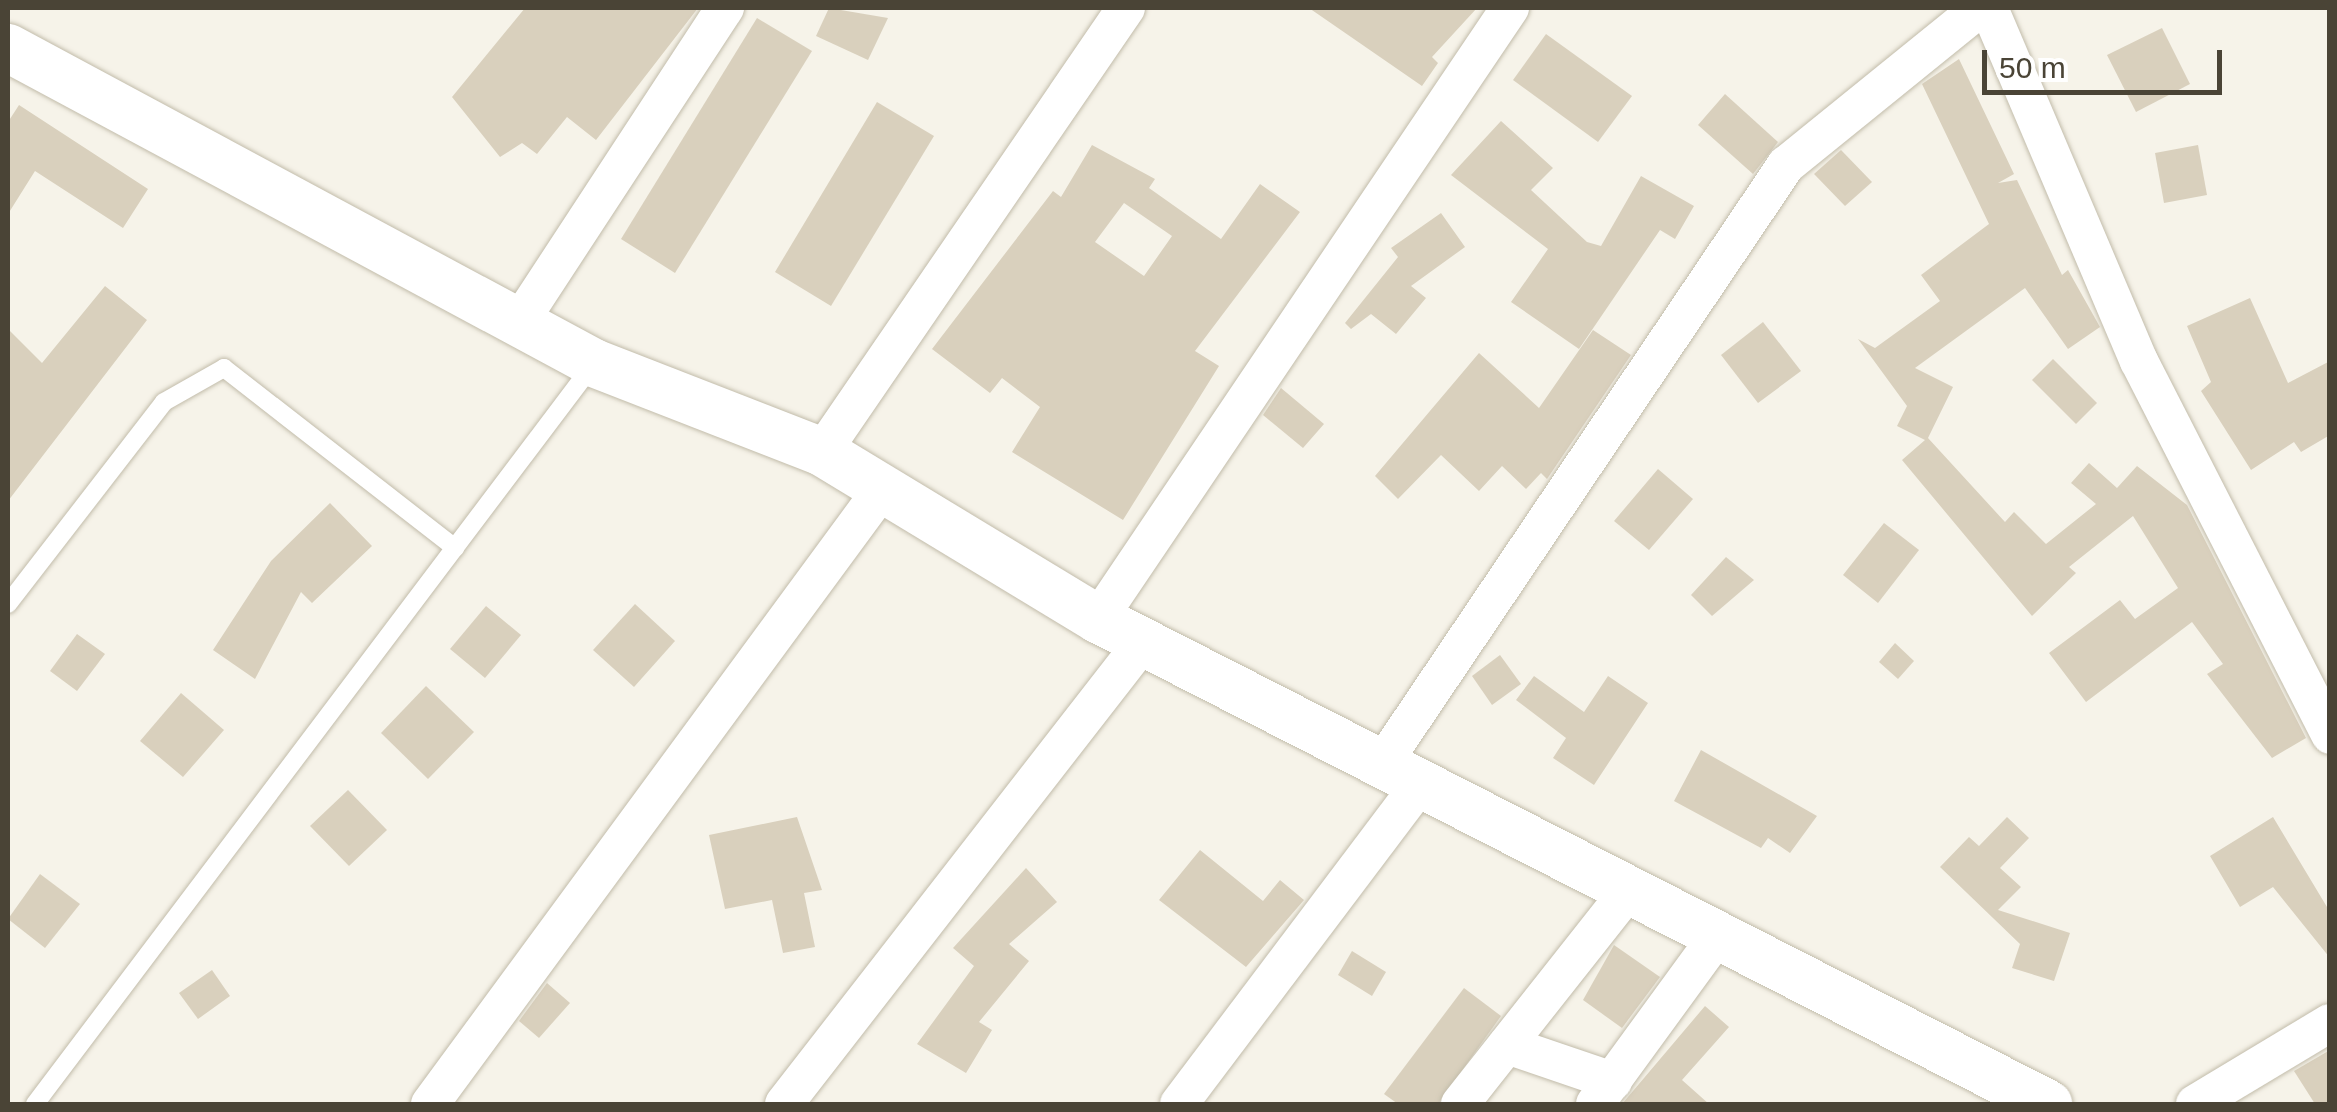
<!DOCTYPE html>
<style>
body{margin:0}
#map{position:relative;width:2337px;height:1112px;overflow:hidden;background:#f6f3e9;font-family:Helvetica,sans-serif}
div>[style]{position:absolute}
.building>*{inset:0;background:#d9d0bd}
.roads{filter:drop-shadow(0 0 2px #c2bcaa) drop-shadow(0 0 2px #c2bcaa)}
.service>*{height:18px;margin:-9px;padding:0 9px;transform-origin:9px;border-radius:9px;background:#fff}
.minor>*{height:38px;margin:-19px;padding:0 19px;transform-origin:19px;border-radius:19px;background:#fff}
.tertiary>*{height:48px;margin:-24px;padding:0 24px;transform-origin:24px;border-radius:24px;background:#fff}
span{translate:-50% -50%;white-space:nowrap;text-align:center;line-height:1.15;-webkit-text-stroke:9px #fff;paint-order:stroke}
.frame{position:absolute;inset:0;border:10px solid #4a4436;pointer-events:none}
.scale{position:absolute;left:1982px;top:50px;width:240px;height:45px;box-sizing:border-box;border:5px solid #4a4436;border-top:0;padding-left:12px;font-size:30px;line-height:35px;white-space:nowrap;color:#4a4436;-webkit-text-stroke:8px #fff;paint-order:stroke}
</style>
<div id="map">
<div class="building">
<i style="clip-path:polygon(525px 8px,698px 8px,596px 140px,567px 117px,537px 154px,522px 143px,500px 157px,452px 97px)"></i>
<i style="clip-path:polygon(829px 8px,888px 18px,868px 60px,816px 36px)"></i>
<i style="clip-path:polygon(1309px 8px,1477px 8px,1432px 57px,1438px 63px,1422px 86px)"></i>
<i style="clip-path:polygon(757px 18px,812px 51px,675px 273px,621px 239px)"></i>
<i style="clip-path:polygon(2162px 28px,2190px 84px,2136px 112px,2107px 55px)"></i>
<i style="clip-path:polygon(1546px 34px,1632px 96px,1598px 142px,1513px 80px)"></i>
<i style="clip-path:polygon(1959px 59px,2014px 174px,1998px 183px,2017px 180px,2062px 275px,2068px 270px,2100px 327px,2068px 349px,2025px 288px,1915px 368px,1953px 387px,1928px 438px,2005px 522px,2014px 512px,2046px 544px,2096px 504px,2071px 483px,2089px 463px,2117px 488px,2137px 466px,2187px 505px,2306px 738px,2272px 758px,2207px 674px,2223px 664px,2192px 622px,2086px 702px,2049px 653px,2120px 600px,2135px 619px,2178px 588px,2133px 516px,2069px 567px,2076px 573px,2032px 616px,1902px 460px,1925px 440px,1897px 426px,1907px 406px,1858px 339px,1875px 348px,1940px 301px,1921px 275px,1989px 224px,1922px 84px)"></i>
<i style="clip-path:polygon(1725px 94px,1778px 142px,1753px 174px,1698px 125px)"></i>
<i style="clip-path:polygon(877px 102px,934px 136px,831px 306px,775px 272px)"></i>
<i style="clip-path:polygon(19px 105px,148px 189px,123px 228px,35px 171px,8px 214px,8px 122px)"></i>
<i style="clip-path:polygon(1501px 121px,1553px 168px,1531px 190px,1587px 242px,1601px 246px,1641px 176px,1694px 206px,1675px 239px,1660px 230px,1579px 349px,1511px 302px,1548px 249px,1451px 175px)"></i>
<i style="clip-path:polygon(evenodd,1092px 145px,1155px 179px,1149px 188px,1221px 239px,1260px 184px,1300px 212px,1195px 351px,1219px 366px,1123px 520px,1012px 452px,1040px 407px,1002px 378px,990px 393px,932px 349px,1053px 191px,1061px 197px,1092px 145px,1124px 203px,1172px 236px,1144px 276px,1095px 242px,1124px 203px)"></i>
<i style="clip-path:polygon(2198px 145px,2207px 195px,2164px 203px,2155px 153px)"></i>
<i style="clip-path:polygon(1841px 150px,1872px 182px,1845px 206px,1814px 174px)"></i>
<i style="clip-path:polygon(1441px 213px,1465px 247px,1411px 286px,1426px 298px,1396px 334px,1371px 314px,1351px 329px,1345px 323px,1398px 257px,1391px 248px)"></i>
<i style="clip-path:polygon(105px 286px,147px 320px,8px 501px,8px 329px,42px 363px)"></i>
<i style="clip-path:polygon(2250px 298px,2288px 383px,2330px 361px,2330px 435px,2301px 452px,2294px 442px,2251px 470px,2201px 391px,2211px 382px,2187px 326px)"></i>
<i style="clip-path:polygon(1763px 322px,1801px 371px,1758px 403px,1721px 355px)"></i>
<i style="clip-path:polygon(1593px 330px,1631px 355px,1547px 479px,1541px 473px,1526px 489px,1502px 466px,1479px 491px,1441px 455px,1398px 499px,1375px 476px,1479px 353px,1539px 408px)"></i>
<i style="clip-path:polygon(2053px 359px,2097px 403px,2076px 424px,2032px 380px)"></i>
<i style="clip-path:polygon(1281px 388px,1324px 424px,1303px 448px,1263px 415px)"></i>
<i style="clip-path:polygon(1658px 469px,1693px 499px,1649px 550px,1614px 521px)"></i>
<i style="clip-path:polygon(330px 503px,372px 546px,312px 603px,301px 592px,255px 679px,213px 650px,271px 561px)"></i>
<i style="clip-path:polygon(1884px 523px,1919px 550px,1878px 603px,1843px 575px)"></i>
<i style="clip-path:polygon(1726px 557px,1754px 580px,1712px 616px,1691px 595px)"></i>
<i style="clip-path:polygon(635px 604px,675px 641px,634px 687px,593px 650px)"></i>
<i style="clip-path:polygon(486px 606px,521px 635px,485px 678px,450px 649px)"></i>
<i style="clip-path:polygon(77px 634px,105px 654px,77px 691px,50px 671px)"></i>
<i style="clip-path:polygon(1895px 643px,1914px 661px,1898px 679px,1879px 662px)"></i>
<i style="clip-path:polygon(1500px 655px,1521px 684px,1492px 705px,1472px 676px)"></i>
<i style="clip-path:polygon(1534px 676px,1584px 712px,1608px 676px,1648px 703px,1594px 785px,1553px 758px,1566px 738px,1516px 700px)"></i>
<i style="clip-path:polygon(426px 686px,474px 732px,428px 779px,381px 733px)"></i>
<i style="clip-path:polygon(181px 693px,224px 730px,183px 777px,140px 741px)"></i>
<i style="clip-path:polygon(1701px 750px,1817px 816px,1790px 853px,1768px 838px,1761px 848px,1674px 801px)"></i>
<i style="clip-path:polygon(348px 790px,387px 830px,349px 866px,310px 826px)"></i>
<i style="clip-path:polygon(797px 817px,822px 890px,804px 893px,815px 947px,783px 953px,772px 900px,725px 909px,709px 835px)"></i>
<i style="clip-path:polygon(2007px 817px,2029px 838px,2000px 868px,2021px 887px,1998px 910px,2070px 933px,2054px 981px,2012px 968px,2020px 944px,1940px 867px,1969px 837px,1979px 846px)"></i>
<i style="clip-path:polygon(2273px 817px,2330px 912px,2330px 958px,2273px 887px,2240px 907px,2210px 856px)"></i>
<i style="clip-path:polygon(1200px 850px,1263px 901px,1280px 880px,1304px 900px,1246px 967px,1159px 900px)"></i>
<i style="clip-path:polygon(1026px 868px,1057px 902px,1009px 944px,1029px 961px,979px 1022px,992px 1030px,966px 1073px,917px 1044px,974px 966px,953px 948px)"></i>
<i style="clip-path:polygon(40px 874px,80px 904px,45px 948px,8px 919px)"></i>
<i style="clip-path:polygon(1614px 945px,1660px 977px,1622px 1028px,1583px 1000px)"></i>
<i style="clip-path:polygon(1352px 951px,1386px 972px,1372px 996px,1338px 975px)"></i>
<i style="clip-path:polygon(212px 970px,230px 996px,198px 1019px,179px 993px)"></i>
<i style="clip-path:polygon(547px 983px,570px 1003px,539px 1038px,519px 1021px)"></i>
<i style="clip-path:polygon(1464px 988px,1501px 1016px,1438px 1104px,1398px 1104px,1384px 1094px)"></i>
<i style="clip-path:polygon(1705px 1006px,1729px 1027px,1682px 1080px,1709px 1104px,1622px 1104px)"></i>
<i style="clip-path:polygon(2330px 1050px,2330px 1104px,2315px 1104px,2294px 1071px)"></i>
</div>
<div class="roads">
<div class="service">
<i style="left:8px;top:604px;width:255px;rotate:-52.3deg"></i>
<i style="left:164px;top:402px;width:69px;rotate:-29.5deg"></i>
<i style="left:224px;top:368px;width:293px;rotate:37.9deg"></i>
<i style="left:35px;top:1104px;width:925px;rotate:-52.96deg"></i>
</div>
<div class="minor">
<i style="left:1989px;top:8px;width:384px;rotate:67deg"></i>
<i style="left:2139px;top:361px;width:420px;rotate:62.9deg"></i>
<i style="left:522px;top:318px;width:371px;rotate:-56.8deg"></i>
<i style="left:822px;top:452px;width:538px;rotate:-55.6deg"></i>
<i style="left:1098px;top:619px;width:737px;rotate:-56.01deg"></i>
<i style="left:1382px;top:764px;width:723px;rotate:-56deg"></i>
<i style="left:1786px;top:165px;width:250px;rotate:-39deg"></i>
<i style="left:1507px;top:1045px;width:112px;rotate:18.8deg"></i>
<i style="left:430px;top:1104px;width:765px;rotate:-53.67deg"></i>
<i style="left:784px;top:1104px;width:585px;rotate:-52.15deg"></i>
<i style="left:1179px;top:1104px;width:401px;rotate:-53deg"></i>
<i style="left:1460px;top:1104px;width:273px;rotate:-51.7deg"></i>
<i style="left:1595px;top:1104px;width:205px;rotate:-53.9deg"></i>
<i style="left:2195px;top:1104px;width:157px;rotate:-31deg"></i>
</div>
<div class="tertiary">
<i style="left:8px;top:48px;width:665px;rotate:28.26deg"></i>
<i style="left:594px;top:363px;width:245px;rotate:21.3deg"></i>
<i style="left:822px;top:452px;width:323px;rotate:31.2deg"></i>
<i style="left:1098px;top:619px;width:1067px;rotate:27.05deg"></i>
</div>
</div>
<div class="frame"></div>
<div class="scale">50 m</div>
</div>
